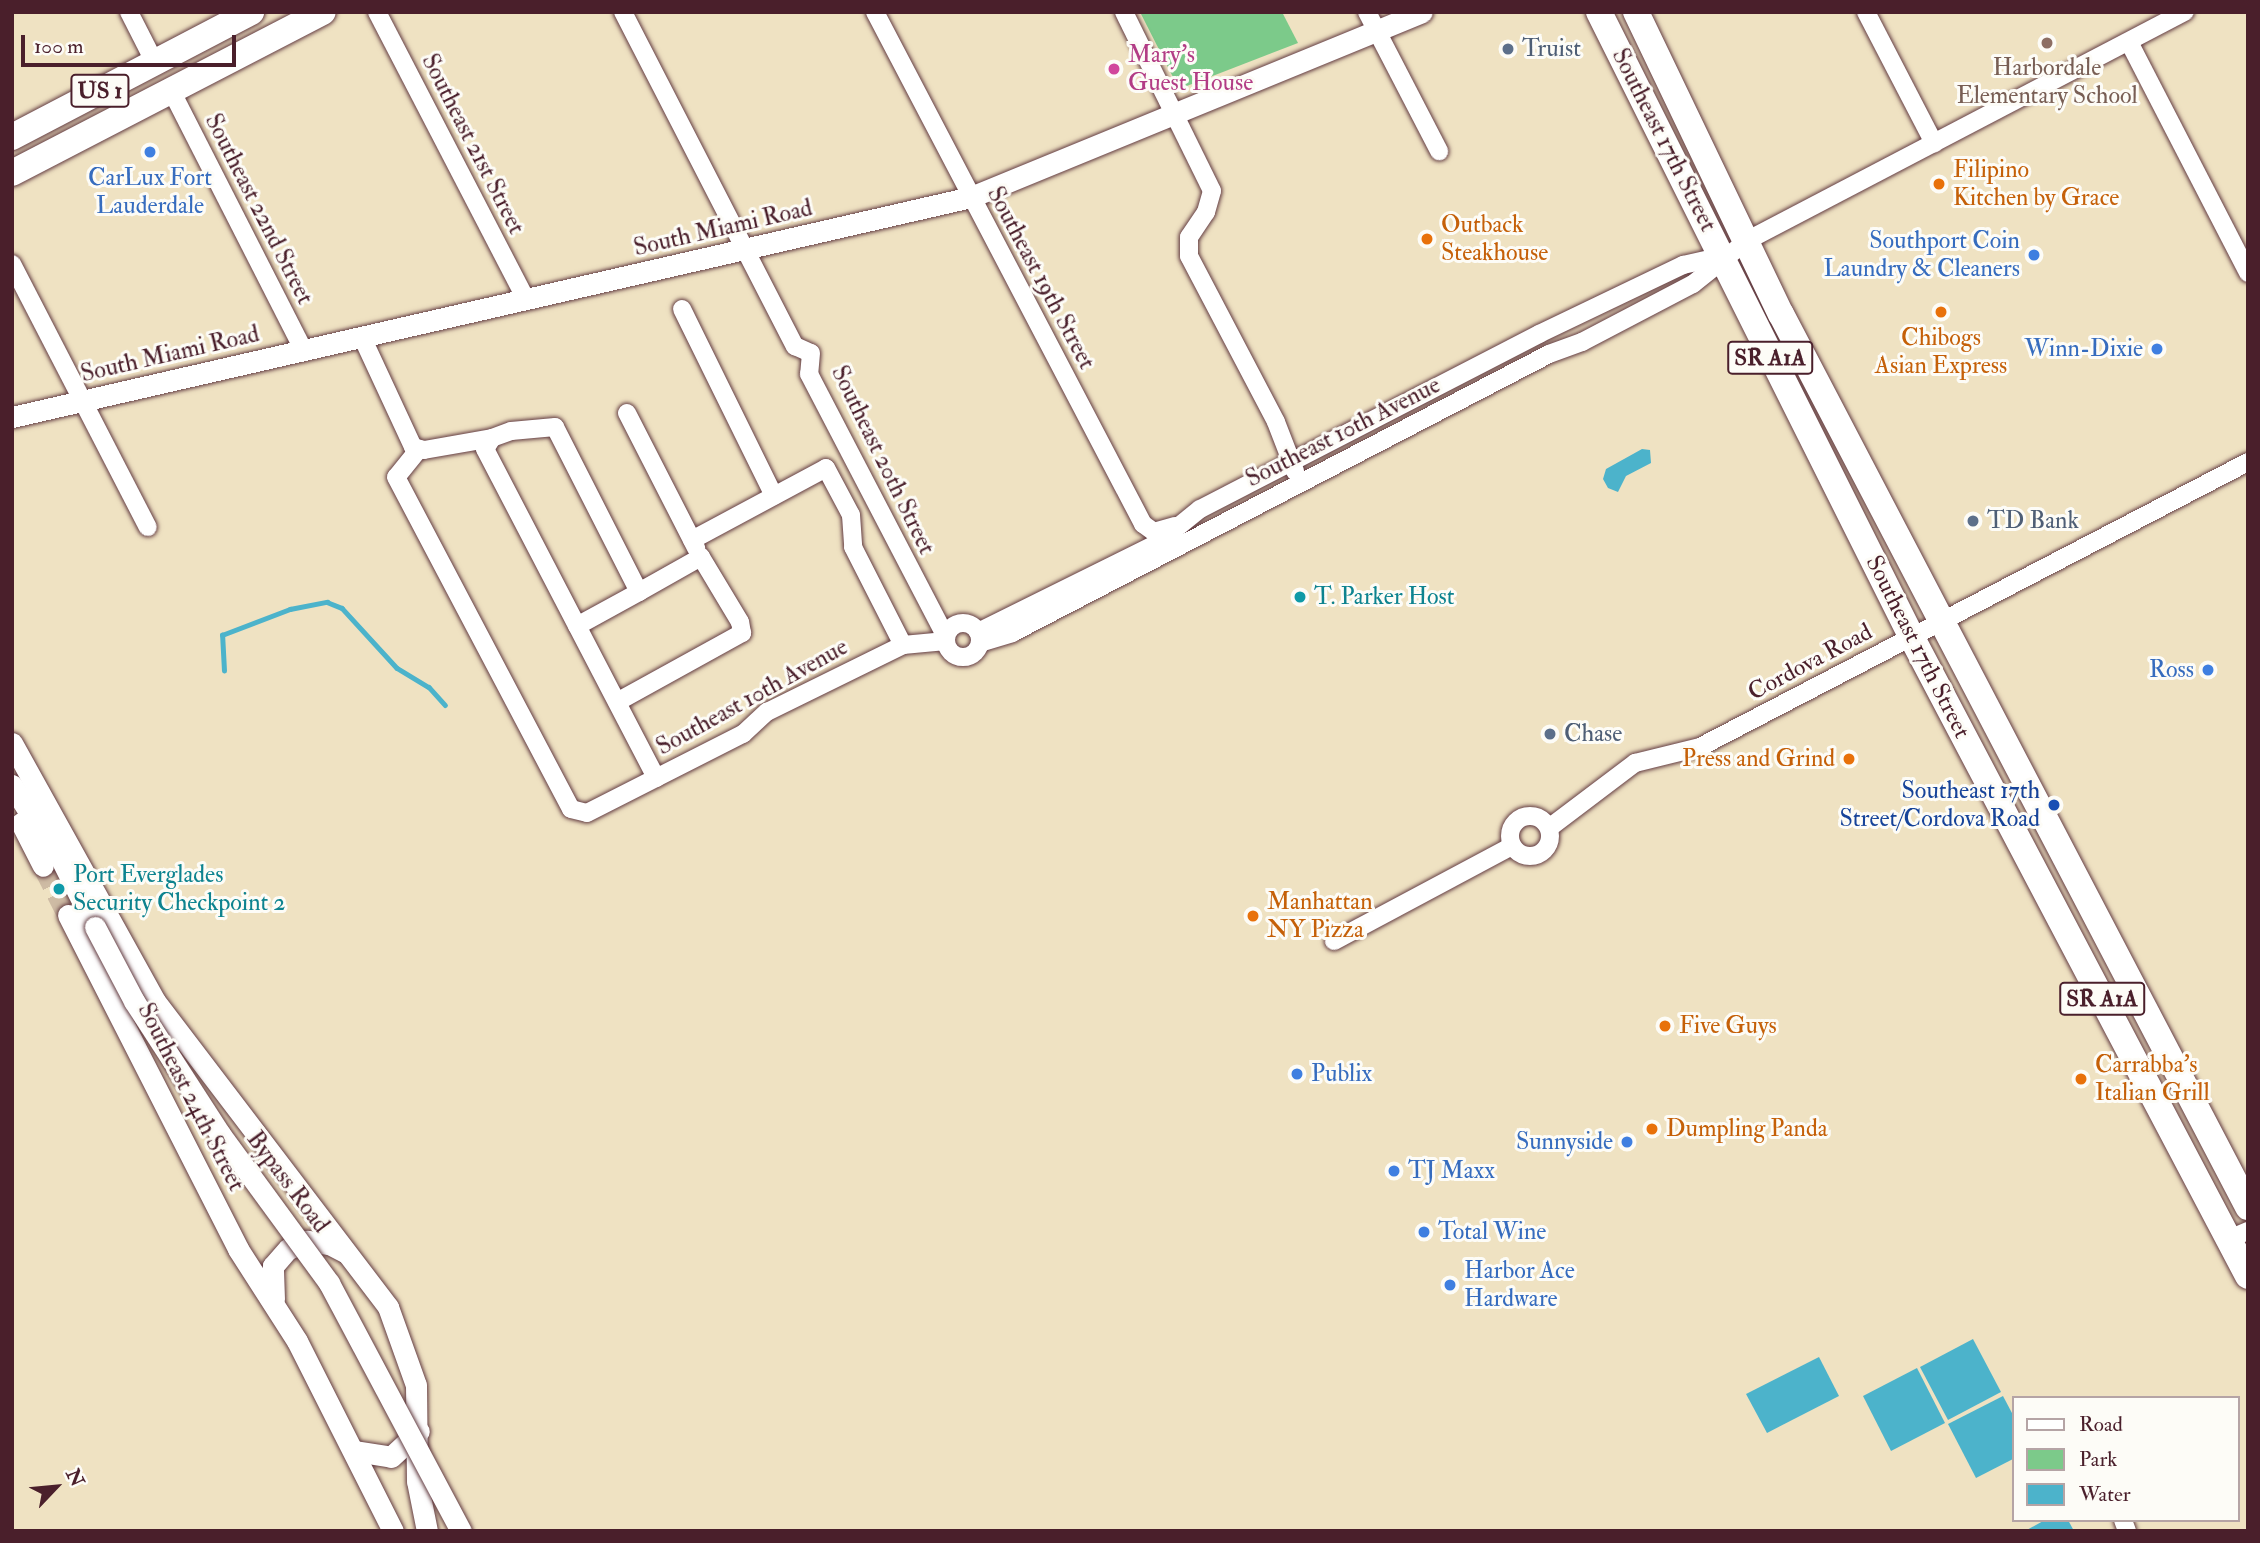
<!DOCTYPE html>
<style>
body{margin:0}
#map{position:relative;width:2260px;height:1543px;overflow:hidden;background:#efe2c2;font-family:"IM FELL Double Pica",serif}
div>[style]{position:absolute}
.green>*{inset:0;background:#7cca8a}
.water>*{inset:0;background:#4cb3cb}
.stream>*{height:4.5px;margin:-2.25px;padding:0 2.25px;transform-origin:2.25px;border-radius:2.25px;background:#4cb3cb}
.tertiary-tunnel>*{height:21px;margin-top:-10.5px;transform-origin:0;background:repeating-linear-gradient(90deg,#cebba4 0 21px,transparent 0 31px)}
.roads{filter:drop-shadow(0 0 2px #633c42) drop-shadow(0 0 2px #633c42)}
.minor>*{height:18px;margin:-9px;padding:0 9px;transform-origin:9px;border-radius:9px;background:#fff}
.minor>.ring{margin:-9px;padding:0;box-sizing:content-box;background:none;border:18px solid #fff;border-radius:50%}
.tertiary>*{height:21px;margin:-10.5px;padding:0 10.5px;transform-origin:10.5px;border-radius:10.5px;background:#fff}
.primary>*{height:26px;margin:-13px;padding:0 13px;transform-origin:13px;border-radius:13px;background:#fff}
.bridges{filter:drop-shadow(0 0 2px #633c42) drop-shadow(0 0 2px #633c42)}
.tertiary-bridge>*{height:21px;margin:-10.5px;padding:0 10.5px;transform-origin:10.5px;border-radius:10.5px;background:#fff}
.dots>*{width:19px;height:19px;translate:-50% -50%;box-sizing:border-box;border:4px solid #fdfcf7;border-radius:50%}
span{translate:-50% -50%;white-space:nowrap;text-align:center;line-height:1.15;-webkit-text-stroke:6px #fdfcf7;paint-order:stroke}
.shield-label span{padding:2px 5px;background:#fdfcf7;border:2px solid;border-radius:5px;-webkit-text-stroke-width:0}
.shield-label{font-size:23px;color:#4a1f2b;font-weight:700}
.service-label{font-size:24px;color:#4e5e75}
.left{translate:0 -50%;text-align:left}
.hotel-label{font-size:24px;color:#b23c85}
.education-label{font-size:24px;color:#785e54}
.street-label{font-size:24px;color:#4a1f2b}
.food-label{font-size:24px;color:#c56008}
.right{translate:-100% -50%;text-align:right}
.shop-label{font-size:24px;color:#366cbe}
.culture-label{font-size:24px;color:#0d838f}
.transit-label{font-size:24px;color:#164399}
.frame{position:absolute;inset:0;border:14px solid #4a1f2b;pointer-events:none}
.legend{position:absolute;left:2012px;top:1396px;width:228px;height:126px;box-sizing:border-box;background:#fdfcf7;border:2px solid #b5a4a5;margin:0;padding:9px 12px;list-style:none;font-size:21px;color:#4a1f2b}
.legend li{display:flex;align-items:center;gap:14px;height:35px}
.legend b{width:35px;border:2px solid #b5a4a5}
.north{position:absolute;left:21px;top:1452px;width:70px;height:70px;-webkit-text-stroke:5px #fdfcf7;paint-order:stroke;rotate:64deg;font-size:19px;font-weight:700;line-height:28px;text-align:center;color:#4a1f2b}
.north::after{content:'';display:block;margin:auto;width:24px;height:32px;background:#4a1f2b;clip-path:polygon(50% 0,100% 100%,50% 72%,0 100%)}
.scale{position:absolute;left:21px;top:35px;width:215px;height:32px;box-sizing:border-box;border:4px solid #4a1f2b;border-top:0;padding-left:9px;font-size:21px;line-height:24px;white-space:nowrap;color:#4a1f2b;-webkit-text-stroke:5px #fdfcf7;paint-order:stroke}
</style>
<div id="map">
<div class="green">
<i style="clip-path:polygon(1140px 12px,1282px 12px,1298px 43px,1179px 89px)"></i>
</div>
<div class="water">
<i style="clip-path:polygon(1642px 449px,1650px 450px,1651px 463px,1626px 476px,1618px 492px,1608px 488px,1603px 479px,1606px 469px)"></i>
<i style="clip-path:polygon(1973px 1339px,2001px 1392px,1948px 1420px,1920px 1367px)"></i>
<i style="clip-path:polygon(1819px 1357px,1839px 1396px,1767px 1433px,1746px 1394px)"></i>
<i style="clip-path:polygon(1917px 1368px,1945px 1423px,1891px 1451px,1863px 1396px)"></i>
<i style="clip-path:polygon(2003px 1396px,2013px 1415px,2013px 1459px,1976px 1478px,1948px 1424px)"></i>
<i style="clip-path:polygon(2045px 1520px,2068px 1520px,2074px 1531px,2025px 1531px)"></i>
</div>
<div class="stream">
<i style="left:224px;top:671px;width:36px;rotate:-93deg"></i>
<i style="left:222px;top:635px;width:73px;rotate:-20.9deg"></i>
<i style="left:290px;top:609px;width:38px;rotate:-11deg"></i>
<i style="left:327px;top:602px;width:16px;rotate:22deg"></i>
<i style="left:342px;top:608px;width:81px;rotate:47.5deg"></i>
<i style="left:397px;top:668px;width:37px;rotate:31deg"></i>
<i style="left:429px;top:687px;width:24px;rotate:48deg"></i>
</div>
<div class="tertiary-tunnel">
<i style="left:43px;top:866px;width:55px;rotate:63deg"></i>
</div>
<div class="roads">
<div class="minor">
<i style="left:129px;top:12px;width:57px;rotate:63deg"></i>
<i style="left:377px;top:12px;width:322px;rotate:62.6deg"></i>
<i style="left:623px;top:12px;width:376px;rotate:62.8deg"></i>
<i style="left:795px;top:346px;width:17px;rotate:24deg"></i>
<i style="left:811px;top:353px;width:21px;rotate:95deg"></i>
<i style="left:809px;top:374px;width:297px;rotate:62.5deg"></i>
<i style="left:875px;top:12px;width:578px;rotate:62.37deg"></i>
<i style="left:1143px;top:524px;width:14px;rotate:36deg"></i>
<i style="left:1154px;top:532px;width:22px;rotate:-16deg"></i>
<i style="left:1124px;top:12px;width:199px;rotate:63.8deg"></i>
<i style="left:1212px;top:191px;width:22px;rotate:106deg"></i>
<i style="left:1206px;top:212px;width:30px;rotate:124deg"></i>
<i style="left:1189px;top:237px;width:19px;rotate:90deg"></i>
<i style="left:1189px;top:256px;width:187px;rotate:62.3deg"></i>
<i style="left:1276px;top:422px;width:53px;rotate:68.8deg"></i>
<i style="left:1367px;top:12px;width:157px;rotate:62.6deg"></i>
<i style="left:1866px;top:12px;width:148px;rotate:62.6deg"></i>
<i style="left:2129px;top:42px;width:260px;rotate:62.7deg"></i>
<i style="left:171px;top:90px;width:293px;rotate:63deg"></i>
<i style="left:12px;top:264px;width:296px;rotate:62.7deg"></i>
<i style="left:682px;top:309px;width:208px;rotate:63.8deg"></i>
<i style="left:362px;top:337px;width:121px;rotate:65.1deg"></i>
<i style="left:413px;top:447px;width:11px;rotate:15deg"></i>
<i style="left:424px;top:450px;width:69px;rotate:-10deg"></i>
<i style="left:627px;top:413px;width:152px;rotate:62.9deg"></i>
<i style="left:419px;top:449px;width:36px;rotate:129deg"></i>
<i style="left:396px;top:477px;width:375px;rotate:62.2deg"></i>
<i style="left:571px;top:809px;width:16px;rotate:14deg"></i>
<i style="left:587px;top:813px;width:175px;rotate:-26.9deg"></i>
<i style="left:743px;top:734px;width:33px;rotate:-43deg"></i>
<i style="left:767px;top:712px;width:152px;rotate:-26.2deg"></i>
<i style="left:903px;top:645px;width:43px;rotate:-5.3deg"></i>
<i style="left:692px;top:540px;width:152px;rotate:-28.2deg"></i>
<i style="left:826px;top:468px;width:53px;rotate:62deg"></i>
<i style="left:851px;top:515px;width:32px;rotate:86deg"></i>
<i style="left:853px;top:547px;width:110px;rotate:63deg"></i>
<i class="ring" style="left:946px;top:623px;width:16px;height:16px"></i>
<i style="left:577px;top:626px;width:71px;rotate:-28.7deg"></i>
<i style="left:978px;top:632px;width:201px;rotate:-26.3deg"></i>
<i style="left:1158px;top:543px;width:54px;rotate:-39deg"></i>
<i style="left:1200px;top:509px;width:382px;rotate:-27.3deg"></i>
<i style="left:1539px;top:334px;width:160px;rotate:-25.6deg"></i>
<i style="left:1683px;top:265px;width:41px;rotate:-12.7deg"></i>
<i style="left:980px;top:643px;width:34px;rotate:-17deg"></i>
<i style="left:1012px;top:633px;width:605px;rotate:-27.45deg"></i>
<i style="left:1549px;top:354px;width:35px;rotate:-20deg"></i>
<i style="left:1582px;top:342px;width:125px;rotate:-27.6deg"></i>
<i style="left:1693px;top:284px;width:70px;rotate:-38.7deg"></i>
<i style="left:1748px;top:240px;width:493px;rotate:-27.6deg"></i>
<i style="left:617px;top:702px;width:143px;rotate:-28.9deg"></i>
<i style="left:742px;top:633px;width:11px;rotate:-100deg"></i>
<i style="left:740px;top:622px;width:76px;rotate:-121deg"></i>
<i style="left:701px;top:557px;width:71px;rotate:150.6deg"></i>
<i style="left:639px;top:592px;width:185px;rotate:-117deg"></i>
<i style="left:555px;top:427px;width:44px;rotate:174.8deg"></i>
<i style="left:511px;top:431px;width:20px;rotate:160deg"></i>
<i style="left:492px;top:438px;width:13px;rotate:122deg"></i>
<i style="left:485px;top:449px;width:371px;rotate:62.5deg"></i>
<i class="ring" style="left:1510px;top:816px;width:22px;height:22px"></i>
<i style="left:1549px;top:828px;width:108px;rotate:-37.1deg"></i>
<i style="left:1635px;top:763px;width:67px;rotate:-13.8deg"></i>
<i style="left:1700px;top:747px;width:618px;rotate:-27.48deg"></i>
<i style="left:1334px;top:941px;width:202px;rotate:-28.1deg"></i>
<i style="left:2229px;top:1239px;width:21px;rotate:-23deg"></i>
<i style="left:2123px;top:1520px;width:12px;rotate:70deg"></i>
</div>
<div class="tertiary">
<i style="left:12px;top:417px;width:984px;rotate:-12.92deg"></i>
<i style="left:971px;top:197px;width:487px;rotate:-22.3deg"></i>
<i style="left:12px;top:743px;width:295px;rotate:61deg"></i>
<i style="left:155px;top:1001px;width:385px;rotate:52.7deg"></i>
<i style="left:388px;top:1307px;width:83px;rotate:70.3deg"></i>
<i style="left:416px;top:1385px;width:96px;rotate:89.4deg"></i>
<i style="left:417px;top:1481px;width:51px;rotate:78.7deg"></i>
<i style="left:12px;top:785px;width:70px;rotate:57.9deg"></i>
<i style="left:21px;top:823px;width:48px;rotate:62.9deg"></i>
<i style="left:47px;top:831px;width:107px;rotate:63.4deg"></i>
<i style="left:68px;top:915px;width:375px;rotate:63deg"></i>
<i style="left:238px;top:1249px;width:109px;rotate:57.3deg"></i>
<i style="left:297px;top:1341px;width:213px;rotate:63.2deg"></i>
<i style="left:274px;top:1299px;width:33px;rotate:-92deg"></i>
<i style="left:273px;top:1266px;width:23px;rotate:-49deg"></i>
<i style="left:288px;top:1249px;width:21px;rotate:-23deg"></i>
<i style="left:307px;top:1241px;width:22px;rotate:8deg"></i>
<i style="left:329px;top:1244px;width:18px;rotate:27deg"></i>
<i style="left:355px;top:1451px;width:36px;rotate:9deg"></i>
<i style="left:391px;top:1457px;width:38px;rotate:-43deg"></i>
</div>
<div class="primary">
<i style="left:1599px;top:12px;width:698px;rotate:63.43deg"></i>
<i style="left:1911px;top:636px;width:723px;rotate:62.23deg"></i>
<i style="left:1636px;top:12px;width:335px;rotate:64.4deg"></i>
<i style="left:1781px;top:314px;width:1008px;rotate:62.39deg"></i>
<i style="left:12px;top:137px;width:270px;rotate:-27.6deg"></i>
<i style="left:12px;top:173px;width:350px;rotate:-27.4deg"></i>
</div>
</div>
<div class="bridges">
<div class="tertiary-bridge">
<i style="left:95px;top:927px;width:84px;rotate:62.2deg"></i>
<i style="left:134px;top:1001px;width:158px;rotate:57.1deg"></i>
<i style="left:220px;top:1134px;width:185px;rotate:53.8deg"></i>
<i style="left:329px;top:1283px;width:281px;rotate:62deg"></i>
</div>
</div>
<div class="dots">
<i style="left:2047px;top:43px;background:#8d6e63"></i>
<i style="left:1508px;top:49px;background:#5c6f8a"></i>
<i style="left:1114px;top:69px;background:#d1479c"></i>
<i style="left:150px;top:152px;background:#3f7fe0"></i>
<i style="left:1939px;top:184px;background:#e8710a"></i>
<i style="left:1427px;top:239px;background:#e8710a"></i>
<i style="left:2034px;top:255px;background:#3f7fe0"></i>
<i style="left:1941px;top:312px;background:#e8710a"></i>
<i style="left:2157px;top:349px;background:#3f7fe0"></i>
<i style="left:1973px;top:521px;background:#5c6f8a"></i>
<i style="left:1300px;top:597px;background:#0f9aa8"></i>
<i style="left:2208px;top:670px;background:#3f7fe0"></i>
<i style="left:1550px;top:734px;background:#5c6f8a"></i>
<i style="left:1849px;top:759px;background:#e8710a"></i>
<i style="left:2054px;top:805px;background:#1a4fb4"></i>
<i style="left:59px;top:889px;background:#0f9aa8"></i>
<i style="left:1253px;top:916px;background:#e8710a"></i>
<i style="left:1665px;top:1026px;background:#e8710a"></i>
<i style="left:1297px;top:1074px;background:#3f7fe0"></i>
<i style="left:2081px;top:1079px;background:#e8710a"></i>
<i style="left:1652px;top:1129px;background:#e8710a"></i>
<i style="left:1627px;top:1142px;background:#3f7fe0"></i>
<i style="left:1394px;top:1171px;background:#3f7fe0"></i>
<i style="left:1424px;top:1232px;background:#3f7fe0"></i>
<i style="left:1450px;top:1285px;background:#3f7fe0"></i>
</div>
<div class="shield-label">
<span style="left:100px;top:91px">US 1</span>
<span style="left:1770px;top:358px">SR A1A</span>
<span style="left:2102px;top:999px">SR A1A</span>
</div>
<div class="service-label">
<span class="left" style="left:1522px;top:49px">Truist</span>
<span class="left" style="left:1987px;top:521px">TD Bank</span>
<span class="left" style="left:1564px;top:734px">Chase</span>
</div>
<div class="hotel-label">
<span class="left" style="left:1128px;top:69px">Mary's<br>Guest House</span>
</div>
<div class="education-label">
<span style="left:2047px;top:82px">Harbordale<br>Elementary School</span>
</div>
<div class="street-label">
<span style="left:1664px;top:140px;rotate:63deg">Southeast 17th Street</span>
<span style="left:473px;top:144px;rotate:63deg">Southeast 21st Street</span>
<span style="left:259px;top:209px;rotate:63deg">Southeast 22nd Street</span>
<span style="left:723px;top:228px;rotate:-13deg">South Miami Road</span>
<span style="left:1041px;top:278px;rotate:62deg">Southeast 19th Street</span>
<span style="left:170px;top:354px;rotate:-13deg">South Miami Road</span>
<span style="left:1343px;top:432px;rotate:-27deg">Southeast 10th Avenue</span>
<span style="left:883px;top:460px;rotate:64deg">Southeast 20th Street</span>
<span style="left:1918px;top:647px;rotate:63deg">Southeast 17th Street</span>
<span style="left:1810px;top:662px;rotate:-28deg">Cordova Road</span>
<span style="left:752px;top:697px;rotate:-29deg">Southeast 10th Avenue</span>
<span style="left:191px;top:1097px;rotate:63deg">Southeast 24th Street</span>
<span style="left:288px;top:1182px;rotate:53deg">Bypass Road</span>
</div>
<div class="food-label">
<span class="left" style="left:1953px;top:184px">Filipino<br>Kitchen by Grace</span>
<span class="left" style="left:1441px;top:239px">Outback<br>Steakhouse</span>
<span style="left:1941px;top:352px">Chibogs<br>Asian Express</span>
<span class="right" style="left:1835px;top:759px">Press and Grind</span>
<span class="left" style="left:1267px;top:916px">Manhattan<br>NY Pizza</span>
<span class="left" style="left:1679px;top:1026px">Five Guys</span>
<span class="left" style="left:2095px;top:1079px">Carrabba's<br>Italian Grill</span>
<span class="left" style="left:1666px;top:1129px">Dumpling Panda</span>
</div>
<div class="shop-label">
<span style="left:150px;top:192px">CarLux Fort<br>Lauderdale</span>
<span class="right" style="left:2020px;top:255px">Southport Coin<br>Laundry &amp; Cleaners</span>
<span class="right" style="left:2143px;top:349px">Winn-Dixie</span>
<span class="right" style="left:2194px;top:670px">Ross</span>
<span class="left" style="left:1311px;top:1074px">Publix</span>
<span class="right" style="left:1613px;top:1142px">Sunnyside</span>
<span class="left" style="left:1408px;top:1171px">TJ Maxx</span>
<span class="left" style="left:1438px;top:1232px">Total Wine</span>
<span class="left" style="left:1464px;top:1285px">Harbor Ace<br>Hardware</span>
</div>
<div class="culture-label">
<span class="left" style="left:1314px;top:597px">T. Parker Host</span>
<span class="left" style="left:73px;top:889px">Port Everglades<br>Security Checkpoint 2</span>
</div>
<div class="transit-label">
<span class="right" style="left:2040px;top:805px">Southeast 17th<br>Street/Cordova Road</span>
</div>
<div class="frame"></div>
<ul class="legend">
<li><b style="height:9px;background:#fff"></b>Road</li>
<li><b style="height:19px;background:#7cca8a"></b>Park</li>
<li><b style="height:19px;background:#4cb3cb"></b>Water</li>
</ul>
<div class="north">N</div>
<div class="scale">100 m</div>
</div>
